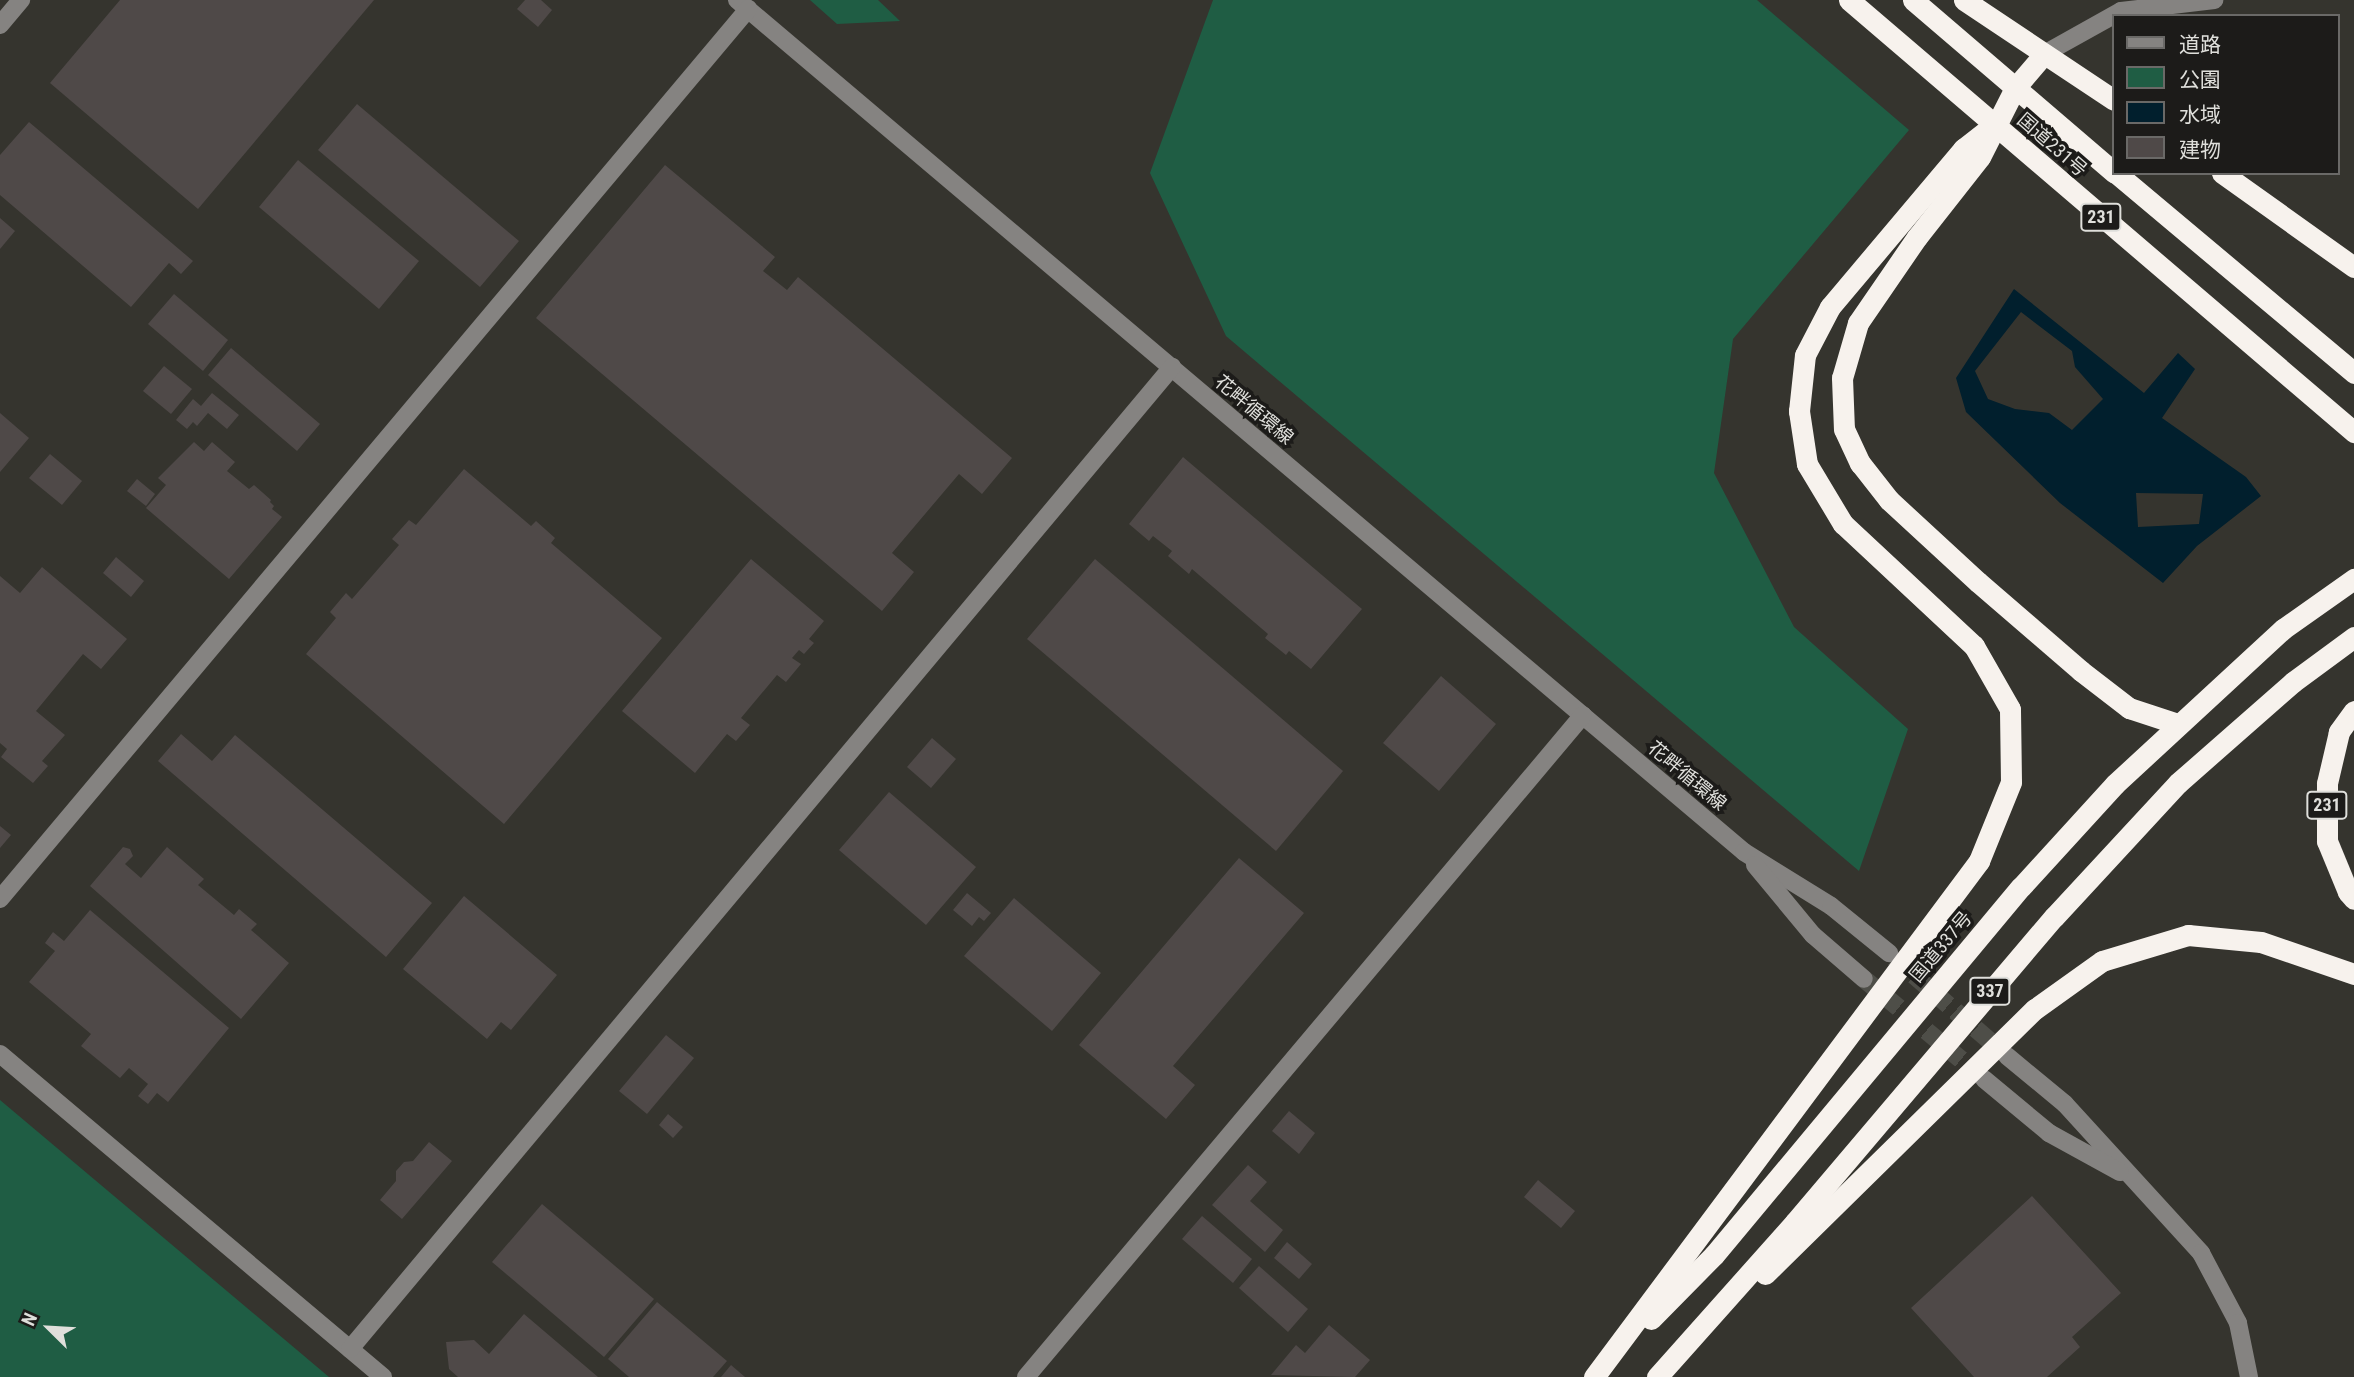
<!DOCTYPE html>
<meta charset="utf-8">
<style>
body{margin:0}
#map{position:relative;width:2354px;height:1377px;overflow:hidden;background:#35342e;font-family:"Roboto Condensed","Noto Sans JP",sans-serif}
div>[style]{position:absolute}
.green>*{inset:0;background:#1f5d44}
.water>*{inset:0;background:#011f2d}
.building>*{inset:0;background:#4f4948}
.minor-tunnel>*{height:18px;margin-top:-9px;transform-origin:0;background:repeating-linear-gradient(90deg,#4e4e48 0 18px,transparent 0 27px)}
.minor>*{height:18px;margin:-9px;padding:0 9px;transform-origin:9px;border-radius:9px;background:#858381}
.highway>*{height:21px;margin:-10.5px;padding:0 10.5px;transform-origin:10.5px;border-radius:10.5px;background:#f7f2ed}
span{translate:-50% -50%;white-space:nowrap;text-align:center;line-height:1.15;-webkit-text-stroke:7px #1c1b19;paint-order:stroke}
.shield-label span{padding:2px 5px;background:#1c1b19;border:2px solid;border-radius:5px;-webkit-text-stroke-width:0}
.shield-label{font-size:18px;color:#dfdfdb;font-weight:700}
.street-label{font-size:19px;color:#dfdfdb}
.legend{position:absolute;left:2112px;top:14px;width:228px;height:161px;box-sizing:border-box;background:#1c1b19;border:2px solid #6a6967;margin:0;padding:9px 12px;list-style:none;font-size:21px;color:#dfdfdb}
.legend li{display:flex;align-items:center;gap:14px;height:35px}
.legend b{width:35px;border:2px solid #6a6967}
.north{position:absolute;left:14px;top:1293px;width:70px;height:70px;-webkit-text-stroke:5px #1c1b19;paint-order:stroke;rotate:294deg;font-size:19px;font-weight:700;line-height:28px;text-align:center;color:#dfdfdb}
.north::after{content:'';display:block;margin:auto;width:24px;height:32px;background:#dfdfdb;clip-path:polygon(50% 0,100% 100%,50% 72%,0 100%)}
</style>
<div id="map">
<div class="green">
<i style="clip-path:polygon(810px 0,878px 0,900px 21px,837px 24px)"></i>
<i style="clip-path:polygon(1213px 0,1757px 0,1909px 130px,1733px 339px,1714px 473px,1794px 627px,1908px 729px,1859px 871px,1226px 336px,1150px 173px)"></i>
<i style="clip-path:polygon(0 1100px,329px 1377px,0 1377px)"></i>
</div>
<div class="water">
<i style="clip-path:polygon(evenodd,2014px 289px,2144px 393px,2178px 353px,2195px 369px,2162px 418px,2246px 477px,2261px 496px,2197px 546px,2163px 583px,2060px 503px,1966px 412px,1956px 378px,2014px 289px,2021px 312px,2072px 351px,2075px 367px,2103px 399px,2072px 430px,2049px 413px,2015px 409px,1988px 399px,1975px 371px,2021px 312px,2014px 289px,2136px 493px,2203px 494px,2199px 524px,2138px 527px,2136px 493px)"></i>
</div>
<div class="building">
<i style="clip-path:polygon(120px 0,374px 0,198px 209px,50px 83px)"></i>
<i style="clip-path:polygon(525px 0,541px 0,552px 10px,538px 27px,517px 9px)"></i>
<i style="clip-path:polygon(357px 104px,519px 241px,480px 287px,318px 150px)"></i>
<i style="clip-path:polygon(29px 122px,193px 261px,181px 274px,169px 263px,131px 307px,0 195px,0 155px)"></i>
<i style="clip-path:polygon(298px 160px,419px 261px,379px 309px,259px 207px)"></i>
<i style="clip-path:polygon(665px 165px,775px 257px,763px 271px,787px 290px,798px 277px,1012px 458px,982px 494px,959px 474px,892px 553px,914px 572px,882px 611px,536px 318px)"></i>
<i style="clip-path:polygon(0 218px,15px 231px,0 249px)"></i>
<i style="clip-path:polygon(174px 294px,228px 340px,203px 371px,148px 324px)"></i>
<i style="clip-path:polygon(231px 348px,320px 424px,297px 451px,208px 375px)"></i>
<i style="clip-path:polygon(164px 366px,192px 389px,171px 414px,143px 391px)"></i>
<i style="clip-path:polygon(212px 393px,239px 415px,227px 429px,208px 413px,197px 426px,193px 422px,187px 429px,176px 420px,193px 399px,201px 406px)"></i>
<i style="clip-path:polygon(0 413px,29px 438px,0 472px)"></i>
<i style="clip-path:polygon(194px 442px,204px 451px,212px 442px,235px 462px,227px 471px,249px 489px,254px 485px,271px 500px,270px 502px,274px 506px,272px 509px,282px 517px,229px 579px,146px 508px,166px 485px,158px 478px)"></i>
<i style="clip-path:polygon(50px 454px,82px 481px,62px 505px,29px 478px)"></i>
<i style="clip-path:polygon(1183px 457px,1362px 609px,1311px 669px,1289px 651px,1286px 655px,1265px 638px,1268px 634px,1192px 569px,1189px 574px,1168px 556px,1172px 551px,1153px 536px,1149px 541px,1129px 524px)"></i>
<i style="clip-path:polygon(464px 469px,531px 526px,536px 521px,555px 538px,551px 543px,662px 638px,504px 824px,306px 654px,336px 618px,330px 612px,346px 593px,352px 599px,399px 545px,392px 539px,409px 520px,416px 525px)"></i>
<i style="clip-path:polygon(137px 479px,155px 494px,146px 506px,127px 491px)"></i>
<i style="clip-path:polygon(116px 557px,144px 581px,131px 597px,103px 573px)"></i>
<i style="clip-path:polygon(751px 559px,824px 621px,809px 639px,814px 643px,804px 654px,799px 650px,792px 658px,801px 664px,786px 682px,777px 675px,741px 718px,750px 725px,736px 741px,727px 734px,695px 773px,622px 711px)"></i>
<i style="clip-path:polygon(1095px 559px,1343px 771px,1276px 851px,1027px 639px)"></i>
<i style="clip-path:polygon(42px 567px,127px 639px,101px 669px,83px 654px,36px 711px,65px 735px,42px 761px,48px 766px,33px 783px,1px 757px,7px 749px,0 743px,0 576px,20px 593px)"></i>
<i style="clip-path:polygon(1441px 676px,1496px 724px,1439px 791px,1383px 743px)"></i>
<i style="clip-path:polygon(181px 734px,212px 761px,235px 735px,432px 903px,386px 957px,158px 761px)"></i>
<i style="clip-path:polygon(932px 738px,956px 759px,931px 788px,907px 767px)"></i>
<i style="clip-path:polygon(889px 792px,976px 867px,926px 925px,839px 850px)"></i>
<i style="clip-path:polygon(0 826px,11px 835px,0 848px)"></i>
<i style="clip-path:polygon(123px 847px,130px 849px,133px 856px,125px 864px,141px 878px,167px 847px,204px 879px,198px 885px,234px 915px,239px 909px,257px 924px,251px 930px,289px 963px,241px 1019px,90px 886px)"></i>
<i style="clip-path:polygon(1239px 858px,1304px 913px,1173px 1066px,1195px 1085px,1166px 1119px,1079px 1045px)"></i>
<i style="clip-path:polygon(967px 893px,991px 913px,984px 921px,979px 917px,972px 926px,953px 910px)"></i>
<i style="clip-path:polygon(464px 896px,557px 975px,511px 1030px,501px 1022px,487px 1039px,403px 969px)"></i>
<i style="clip-path:polygon(1014px 898px,1101px 973px,1052px 1031px,964px 956px)"></i>
<i style="clip-path:polygon(90px 910px,229px 1028px,168px 1102px,157px 1093px,148px 1104px,138px 1096px,148px 1084px,129px 1068px,120px 1078px,81px 1046px,91px 1034px,29px 982px,55px 951px,45px 943px,53px 932px,64px 941px)"></i>
<i style="clip-path:polygon(666px 1035px,694px 1058px,647px 1114px,619px 1091px)"></i>
<i style="clip-path:polygon(1289px 1111px,1315px 1133px,1299px 1154px,1272px 1131px)"></i>
<i style="clip-path:polygon(668px 1114px,683px 1127px,673px 1138px,659px 1125px)"></i>
<i style="clip-path:polygon(429px 1142px,452px 1161px,402px 1219px,380px 1200px,396px 1181px,396px 1171px,404px 1162px,413px 1161px)"></i>
<i style="clip-path:polygon(1248px 1165px,1267px 1182px,1250px 1201px,1283px 1230px,1265px 1252px,1212px 1205px)"></i>
<i style="clip-path:polygon(1538px 1180px,1575px 1211px,1561px 1228px,1524px 1197px)"></i>
<i style="clip-path:polygon(2032px 1196px,2121px 1293px,2072px 1337px,2080px 1347px,2047px 1377px,1974px 1377px,1911px 1308px)"></i>
<i style="clip-path:polygon(542px 1204px,654px 1299px,604px 1357px,492px 1262px)"></i>
<i style="clip-path:polygon(1202px 1216px,1252px 1259px,1233px 1283px,1182px 1239px)"></i>
<i style="clip-path:polygon(1287px 1242px,1312px 1264px,1299px 1279px,1274px 1258px)"></i>
<i style="clip-path:polygon(1259px 1266px,1308px 1309px,1288px 1332px,1239px 1288px)"></i>
<i style="clip-path:polygon(657px 1302px,727px 1361px,713px 1377px,629px 1377px,608px 1359px)"></i>
<i style="clip-path:polygon(524px 1314px,598px 1377px,458px 1377px,449px 1369px,446px 1342px,474px 1340px,489px 1354px)"></i>
<i style="clip-path:polygon(1329px 1325px,1370px 1360px,1355px 1377px,1271px 1375px,1296px 1345px,1305px 1353px)"></i>
<i style="clip-path:polygon(731px 1365px,745px 1377px,721px 1377px)"></i>
</div>
<div class="minor-tunnel">
<i style="left:1894px;top:958px;width:147px;rotate:40.9deg"></i>
<i style="left:1864px;top:979px;width:153px;rotate:39.7deg"></i>
</div>
<div class="minor">
<i style="left:737px;top:0;width:1319px;rotate:40.23deg"></i>
<i style="left:1744px;top:852px;width:102px;rotate:31.8deg"></i>
<i style="left:1831px;top:906px;width:75px;rotate:39deg"></i>
<i style="left:0;top:25px;width:33px;rotate:-50deg"></i>
<i style="left:2044px;top:54px;width:88px;rotate:-29.2deg"></i>
<i style="left:2121px;top:11px;width:94px;rotate:-6.7deg"></i>
<i style="left:1755px;top:865px;width:91px;rotate:50.4deg"></i>
<i style="left:1813px;top:935px;width:67px;rotate:40.8deg"></i>
<i style="left:0;top:899px;width:1163px;rotate:-49.95deg"></i>
<i style="left:0;top:1054px;width:501px;rotate:40.14deg"></i>
<i style="left:2007px;top:1056px;width:75px;rotate:39.6deg"></i>
<i style="left:2065px;top:1104px;width:202px;rotate:47.6deg"></i>
<i style="left:2201px;top:1253px;width:79px;rotate:62.1deg"></i>
<i style="left:2238px;top:1323px;width:55px;rotate:78.5deg"></i>
<i style="left:1984px;top:1079px;width:85px;rotate:39.7deg"></i>
<i style="left:2049px;top:1133px;width:81px;rotate:28.8deg"></i>
<i style="left:350px;top:1349px;width:1281px;rotate:-50.07deg"></i>
<i style="left:1026px;top:1377px;width:865px;rotate:-49.92deg"></i>
</div>
<div class="highway">
<i style="left:1849px;top:0;width:665px;rotate:40.55deg"></i>
<i style="left:1913px;top:0;width:265px;rotate:40.6deg"></i>
<i style="left:1964px;top:0;width:180px;rotate:33.7deg"></i>
<i style="left:2044px;top:54px;width:45px;rotate:130.5deg"></i>
<i style="left:2015px;top:88px;width:77px;rotate:116.9deg"></i>
<i style="left:1980px;top:157px;width:102px;rotate:128.2deg"></i>
<i style="left:1917px;top:237px;width:104px;rotate:124.5deg"></i>
<i style="left:1858px;top:323px;width:57px;rotate:106.2deg"></i>
<i style="left:1842px;top:378px;width:51px;rotate:87.8deg"></i>
<i style="left:1844px;top:429px;width:38px;rotate:65deg"></i>
<i style="left:1860px;top:463px;width:47px;rotate:51.9deg"></i>
<i style="left:1889px;top:500px;width:121px;rotate:42.7deg"></i>
<i style="left:1978px;top:582px;width:136px;rotate:40.8deg"></i>
<i style="left:2081px;top:671px;width:61px;rotate:37.6deg"></i>
<i style="left:2129px;top:708px;width:52px;rotate:18.1deg"></i>
<i style="left:2116px;top:173px;width:311px;rotate:40deg"></i>
<i style="left:2222px;top:173px;width:162px;rotate:35.5deg"></i>
<i style="left:2354px;top:711px;width:26px;rotate:126deg"></i>
<i style="left:2339px;top:732px;width:52px;rotate:103.2deg"></i>
<i style="left:2327px;top:783px;width:58px;rotate:90deg"></i>
<i style="left:2327px;top:841px;width:55px;rotate:67.6deg"></i>
<i style="left:2348px;top:892px;width:9px;rotate:49deg"></i>
<i style="left:1765px;top:1274px;width:378px;rotate:-44.5deg"></i>
<i style="left:2035px;top:1009px;width:82px;rotate:-35.6deg"></i>
<i style="left:2102px;top:961px;width:90px;rotate:-16.8deg"></i>
<i style="left:2188px;top:935px;width:73px;rotate:5.5deg"></i>
<i style="left:2261px;top:942px;width:98px;rotate:19deg"></i>
<i style="left:1651px;top:1319px;width:90px;rotate:-45.5deg"></i>
<i style="left:1714px;top:1255px;width:479px;rotate:-50.2deg"></i>
<i style="left:2021px;top:887px;width:139px;rotate:-47.6deg"></i>
<i style="left:2115px;top:784px;width:229px;rotate:-42.7deg"></i>
<i style="left:2283px;top:629px;width:87px;rotate:-35.2deg"></i>
<i style="left:1594px;top:1377px;width:644px;rotate:-53.27deg"></i>
<i style="left:1979px;top:861px;width:85px;rotate:-67.9deg"></i>
<i style="left:2011px;top:782px;width:73px;rotate:-90.8deg"></i>
<i style="left:2010px;top:709px;width:73px;rotate:-119.7deg"></i>
<i style="left:1974px;top:646px;width:179px;rotate:-137deg"></i>
<i style="left:1843px;top:524px;width:70px;rotate:-121deg"></i>
<i style="left:1807px;top:464px;width:54px;rotate:-98.6deg"></i>
<i style="left:1799px;top:411px;width:56px;rotate:-83.9deg"></i>
<i style="left:1805px;top:355px;width:54px;rotate:-62.5deg"></i>
<i style="left:1830px;top:307px;width:207px;rotate:-49.9deg"></i>
<i style="left:1963px;top:149px;width:39px;rotate:-38deg"></i>
<i style="left:1657px;top:1377px;width:208px;rotate:-48.3deg"></i>
<i style="left:1795px;top:1222px;width:400px;rotate:-49.7deg"></i>
<i style="left:2054px;top:917px;width:183px;rotate:-47.2deg"></i>
<i style="left:2178px;top:783px;width:153px;rotate:-41.3deg"></i>
<i style="left:2293px;top:682px;width:76px;rotate:-36.4deg"></i>
</div>
<div class="shield-label">
<span style="left:2101px;top:217px">231</span>
<span style="left:2327px;top:805px">231</span>
<span style="left:1990px;top:991px">337</span>
</div>
<div class="street-label">
<span style="left:2052px;top:145px;rotate:41deg">国道231号</span>
<span style="left:1254px;top:410px;rotate:40deg">花畔循環線</span>
<span style="left:1687px;top:776px;rotate:40deg">花畔循環線</span>
<span style="left:1941px;top:947px;rotate:-50deg">国道337号</span>
</div>
<ul class="legend">
<li><b style="height:9px;background:#858381"></b>道路</li>
<li><b style="height:19px;background:#1f5d44"></b>公園</li>
<li><b style="height:19px;background:#011f2d"></b>水域</li>
<li><b style="height:19px;background:#4f4948"></b>建物</li>
</ul>
<div class="north">N</div>
</div>
